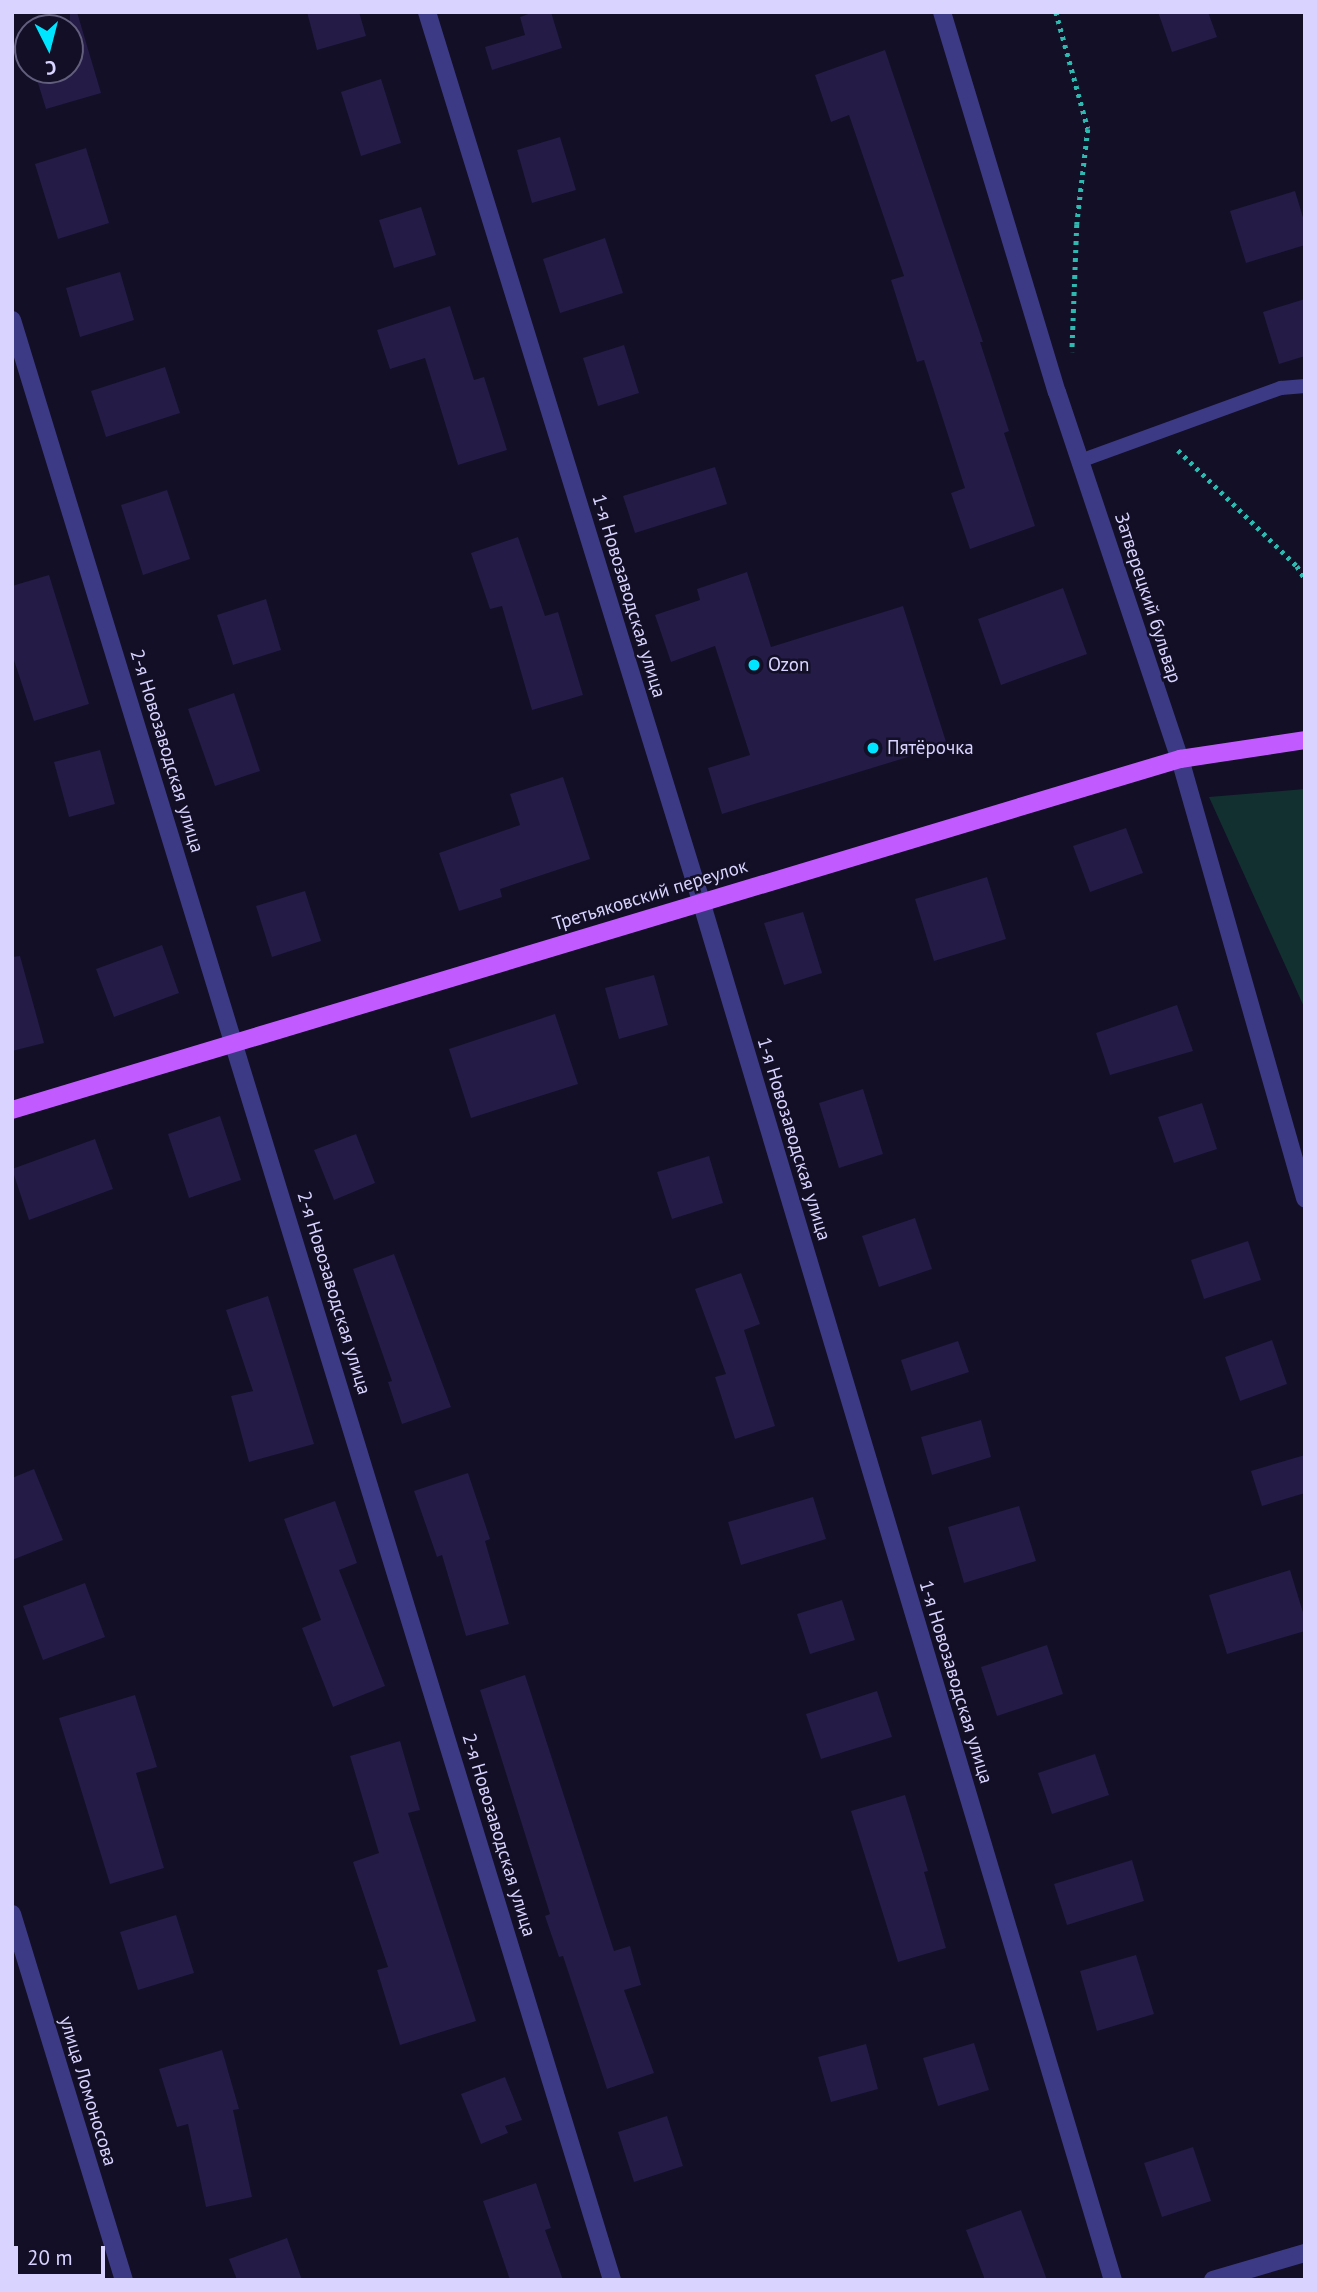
<!DOCTYPE html>
<meta charset="utf-8">
<style>
body{margin:0}
#map{position:relative;width:1317px;height:2292px;overflow:hidden;background:#130f26;font-family:"PT Sans",sans-serif}
div>[style]{position:absolute}
.green>*{inset:0;background:#12302f}
.building>*{inset:0;background:#241b47}
.path>*{height:4.5px;margin-top:-2.25px;transform-origin:0;background:repeating-linear-gradient(90deg,#2fb8b0 0 3.5px,transparent 0 8.5px)}
.lane>*{height:14px;margin:-7px;padding:0 7px;transform-origin:7px;border-radius:7px;background:#3d3a85}
.street>*{height:18px;margin:-9px;padding:0 9px;transform-origin:9px;border-radius:9px;background:#3d3a85}
.primary>*{height:18px;margin:-9px;padding:0 9px;transform-origin:9px;border-radius:9px;background:#c25bff}
.dots>*{width:19px;height:19px;translate:-50% -50%;box-sizing:border-box;border:4px solid #130f26;border-radius:50%}
span{translate:-50% -50%;white-space:nowrap;text-align:center;line-height:1.15;-webkit-text-stroke:5px #130f26;paint-order:stroke}
.street-label{font-size:19px;color:#d9d4ff}
.poi-label{font-size:19px;color:#d9d4ff}
.left{translate:0 -50%;text-align:left}
.frame{position:absolute;inset:0;border:14px solid #d9d4ff;pointer-events:none}
.north{position:absolute;left:14px;top:14px;width:70px;height:70px;box-sizing:border-box;background:#130f26;border:2px solid #625e7d;border-radius:50%;rotate:174deg;font-size:19px;font-weight:700;line-height:28px;text-align:center;color:#d9d4ff}
.north::after{content:'';display:block;margin:auto;width:24px;height:32px;background:#00e5ff;clip-path:polygon(50% 0,100% 100%,50% 72%,0 100%)}
.scale{position:absolute;left:14px;top:2246px;width:91px;height:32px;box-sizing:border-box;border:4px solid #d9d4ff;border-top:0;padding-left:9px;font-size:21px;line-height:24px;white-space:nowrap;color:#d9d4ff;-webkit-text-stroke:5px #130f26;paint-order:stroke}
</style>
<div id="map">
<div class="green">
<i style="clip-path:polygon(1305px 789px,1305px 1009px,1209px 797px)"></i>
</div>
<div class="building">
<i style="clip-path:polygon(70px 12px,77px 12px,101px 93px,46px 109px,34px 70px,70px 70px)"></i>
<i style="clip-path:polygon(307px 12px,359px 12px,366px 36px,317px 50px)"></i>
<i style="clip-path:polygon(534px 12px,551px 12px,562px 48px,492px 70px,485px 47px,525px 35px,520px 17px)"></i>
<i style="clip-path:polygon(1158px 12px,1208px 12px,1217px 37px,1172px 52px)"></i>
<i style="clip-path:polygon(885px 50px,983px 342px,980px 342px,1009px 431px,1004px 433px,1035px 526px,970px 549px,951px 493px,965px 488px,924px 360px,917px 362px,891px 280px,904px 276px,849px 115px,831px 122px,815px 75px)"></i>
<i style="clip-path:polygon(381px 79px,401px 143px,361px 156px,341px 92px)"></i>
<i style="clip-path:polygon(560px 137px,576px 190px,532px 203px,517px 150px)"></i>
<i style="clip-path:polygon(86px 148px,109px 223px,58px 239px,35px 164px)"></i>
<i style="clip-path:polygon(1295px 191px,1305px 224px,1305px 245px,1246px 263px,1230px 211px)"></i>
<i style="clip-path:polygon(421px 207px,436px 255px,394px 268px,379px 220px)"></i>
<i style="clip-path:polygon(605px 238px,623px 293px,560px 313px,543px 259px)"></i>
<i style="clip-path:polygon(120px 272px,134px 320px,80px 337px,66px 288px)"></i>
<i style="clip-path:polygon(1305px 299px,1305px 356px,1279px 364px,1263px 312px)"></i>
<i style="clip-path:polygon(450px 306px,474px 380px,484px 377px,507px 450px,458px 465px,425px 358px,390px 369px,377px 330px)"></i>
<i style="clip-path:polygon(624px 345px,639px 393px,598px 406px,583px 358px)"></i>
<i style="clip-path:polygon(165px 367px,180px 413px,106px 437px,91px 391px)"></i>
<i style="clip-path:polygon(715px 467px,727px 504px,635px 533px,623px 496px)"></i>
<i style="clip-path:polygon(167px 490px,190px 559px,143px 575px,121px 505px)"></i>
<i style="clip-path:polygon(518px 537px,545px 616px,558px 612px,583px 695px,532px 710px,502px 606px,490px 609px,471px 553px)"></i>
<i style="clip-path:polygon(747px 572px,771px 647px,903px 606px,947px 745px,722px 814px,708px 768px,750px 755px,715px 646px,671px 662px,655px 615px,700px 600px,697px 589px)"></i>
<i style="clip-path:polygon(49px 575px,89px 704px,34px 721px,12px 654px,12px 586px)"></i>
<i style="clip-path:polygon(1063px 588px,1087px 654px,1001px 685px,978px 619px)"></i>
<i style="clip-path:polygon(266px 599px,281px 650px,233px 665px,217px 615px)"></i>
<i style="clip-path:polygon(234px 693px,260px 771px,215px 786px,188px 709px)"></i>
<i style="clip-path:polygon(100px 750px,115px 804px,69px 817px,54px 762px)"></i>
<i style="clip-path:polygon(563px 777px,590px 859px,500px 889px,502px 897px,459px 911px,439px 853px,520px 825px,510px 794px)"></i>
<i style="clip-path:polygon(1126px 828px,1143px 873px,1090px 892px,1073px 846px)"></i>
<i style="clip-path:polygon(987px 877px,1006px 939px,934px 961px,915px 899px)"></i>
<i style="clip-path:polygon(305px 891px,321px 941px,272px 957px,256px 906px)"></i>
<i style="clip-path:polygon(803px 912px,822px 973px,784px 985px,764px 923px)"></i>
<i style="clip-path:polygon(162px 945px,179px 993px,114px 1017px,96px 969px)"></i>
<i style="clip-path:polygon(20px 956px,44px 1043px,12px 1051px,12px 957px)"></i>
<i style="clip-path:polygon(654px 975px,668px 1025px,619px 1039px,605px 988px)"></i>
<i style="clip-path:polygon(1177px 1005px,1193px 1051px,1110px 1075px,1096px 1033px)"></i>
<i style="clip-path:polygon(555px 1014px,578px 1084px,471px 1118px,449px 1049px)"></i>
<i style="clip-path:polygon(863px 1089px,883px 1154px,839px 1168px,819px 1103px)"></i>
<i style="clip-path:polygon(1202px 1103px,1217px 1149px,1174px 1163px,1158px 1117px)"></i>
<i style="clip-path:polygon(220px 1116px,241px 1180px,189px 1198px,168px 1134px)"></i>
<i style="clip-path:polygon(356px 1134px,375px 1183px,334px 1200px,314px 1150px)"></i>
<i style="clip-path:polygon(95px 1139px,113px 1189px,29px 1220px,12px 1169px)"></i>
<i style="clip-path:polygon(709px 1156px,723px 1203px,672px 1219px,657px 1172px)"></i>
<i style="clip-path:polygon(915px 1218px,932px 1269px,879px 1287px,862px 1236px)"></i>
<i style="clip-path:polygon(1248px 1241px,1261px 1280px,1204px 1299px,1191px 1260px)"></i>
<i style="clip-path:polygon(394px 1254px,451px 1407px,402px 1424px,388px 1382px,392px 1381px,353px 1269px)"></i>
<i style="clip-path:polygon(741px 1273px,760px 1324px,744px 1330px,775px 1426px,735px 1439px,715px 1377px,726px 1374px,695px 1289px)"></i>
<i style="clip-path:polygon(268px 1296px,314px 1444px,249px 1462px,231px 1396px,253px 1391px,226px 1310px)"></i>
<i style="clip-path:polygon(1272px 1340px,1287px 1384px,1240px 1401px,1225px 1357px)"></i>
<i style="clip-path:polygon(958px 1341px,969px 1372px,911px 1391px,901px 1360px)"></i>
<i style="clip-path:polygon(981px 1420px,991px 1457px,932px 1475px,921px 1437px)"></i>
<i style="clip-path:polygon(1305px 1455px,1305px 1493px,1262px 1506px,1251px 1471px)"></i>
<i style="clip-path:polygon(34px 1469px,63px 1540px,12px 1560px,12px 1478px)"></i>
<i style="clip-path:polygon(468px 1473px,490px 1539px,485px 1541px,509px 1624px,466px 1636px,442px 1555px,437px 1557px,414px 1491px)"></i>
<i style="clip-path:polygon(813px 1497px,826px 1539px,741px 1565px,728px 1522px)"></i>
<i style="clip-path:polygon(335px 1501px,357px 1563px,339px 1570px,385px 1686px,333px 1707px,302px 1628px,321px 1620px,284px 1519px)"></i>
<i style="clip-path:polygon(1019px 1506px,1036px 1561px,964px 1583px,948px 1527px)"></i>
<i style="clip-path:polygon(1290px 1570px,1305px 1619px,1305px 1631px,1227px 1654px,1209px 1595px)"></i>
<i style="clip-path:polygon(85px 1583px,105px 1637px,43px 1660px,23px 1606px)"></i>
<i style="clip-path:polygon(842px 1600px,855px 1640px,810px 1654px,797px 1614px)"></i>
<i style="clip-path:polygon(1047px 1645px,1063px 1694px,997px 1716px,981px 1667px)"></i>
<i style="clip-path:polygon(525px 1675px,614px 1951px,630px 1946px,641px 1985px,624px 1990px,654px 2073px,607px 2089px,563px 1956px,559px 1957px,545px 1916px,550px 1914px,480px 1690px)"></i>
<i style="clip-path:polygon(877px 1691px,892px 1737px,821px 1759px,806px 1714px)"></i>
<i style="clip-path:polygon(135px 1695px,157px 1767px,136px 1773px,164px 1868px,110px 1884px,59px 1718px)"></i>
<i style="clip-path:polygon(400px 1741px,420px 1810px,408px 1813px,476px 2021px,400px 2045px,377px 1970px,388px 1967px,353px 1862px,379px 1853px,350px 1756px)"></i>
<i style="clip-path:polygon(1095px 1754px,1109px 1795px,1052px 1814px,1038px 1773px)"></i>
<i style="clip-path:polygon(905px 1795px,928px 1871px,924px 1872px,946px 1948px,898px 1962px,851px 1811px)"></i>
<i style="clip-path:polygon(1132px 1860px,1144px 1901px,1067px 1925px,1054px 1884px)"></i>
<i style="clip-path:polygon(176px 1915px,194px 1973px,138px 1990px,120px 1932px)"></i>
<i style="clip-path:polygon(1136px 1955px,1154px 2014px,1097px 2031px,1080px 1971px)"></i>
<i style="clip-path:polygon(974px 2043px,989px 2090px,938px 2106px,923px 2058px)"></i>
<i style="clip-path:polygon(866px 2044px,878px 2089px,831px 2102px,818px 2057px)"></i>
<i style="clip-path:polygon(222px 2050px,239px 2109px,233px 2110px,252px 2197px,206px 2207px,188px 2124px,177px 2127px,159px 2069px)"></i>
<i style="clip-path:polygon(505px 2077px,522px 2120px,505px 2126px,508px 2133px,481px 2144px,461px 2094px)"></i>
<i style="clip-path:polygon(667px 2116px,683px 2166px,634px 2182px,618px 2132px)"></i>
<i style="clip-path:polygon(1193px 2147px,1211px 2201px,1162px 2217px,1144px 2163px)"></i>
<i style="clip-path:polygon(536px 2183px,551px 2228px,545px 2230px,563px 2280px,510px 2280px,483px 2201px)"></i>
<i style="clip-path:polygon(1021px 2210px,1047px 2280px,985px 2280px,966px 2230px)"></i>
<i style="clip-path:polygon(287px 2238px,302px 2280px,237px 2280px,229px 2259px)"></i>
</div>
<div class="path">
<i style="left:1056px;top:12px;width:121px;rotate:74.7deg"></i>
<i style="left:1088px;top:129px;width:96px;rotate:96.6deg"></i>
<i style="left:1077px;top:224px;width:128px;rotate:92.2deg"></i>
<i style="left:1178px;top:450px;width:166px;rotate:44.3deg"></i>
<i style="left:1297px;top:566px;width:15px;rotate:58deg"></i>
</div>
<div class="lane">
<i style="left:1080px;top:461px;width:214px;rotate:-20deg"></i>
<i style="left:1281px;top:388px;width:24px;rotate:-5deg"></i>
</div>
<div class="street">
<i style="left:427px;top:12px;width:930px;rotate:72.87deg"></i>
<i style="left:701px;top:901px;width:1439px;rotate:73.37deg"></i>
<i style="left:942px;top:12px;width:397px;rotate:73.2deg"></i>
<i style="left:1057px;top:392px;width:387px;rotate:71.5deg"></i>
<i style="left:1180px;top:759px;width:457px;rotate:74.1deg"></i>
<i style="left:12px;top:320px;width:2050px;rotate:72.98deg"></i>
<i style="left:12px;top:1914px;width:383px;rotate:73deg"></i>
<i style="left:1213px;top:2280px;width:96px;rotate:-16.4deg"></i>
</div>
<div class="primary">
<i style="left:12px;top:1110px;width:1220px;rotate:-16.73deg"></i>
<i style="left:1180px;top:759px;width:126px;rotate:-8.6deg"></i>
</div>
<div class="dots">
<i style="left:754px;top:665px;background:#00e5ff"></i>
<i style="left:873px;top:748px;background:#00e5ff"></i>
</div>
<div class="street-label">
<span style="left:629px;top:596px;rotate:73deg">1-я Новозаводская улица</span>
<span style="left:1148px;top:598px;rotate:72deg">Затверецкий бульвар</span>
<span style="left:167px;top:751px;rotate:73deg">2-я Новозаводская улица</span>
<span style="left:650px;top:895px;rotate:-17deg">Третьяковский переулок</span>
<span style="left:794px;top:1139px;rotate:73deg">1-я Новозаводская улица</span>
<span style="left:334px;top:1293px;rotate:73deg">2-я Новозаводская улица</span>
<span style="left:956px;top:1682px;rotate:73deg">1-я Новозаводская улица</span>
<span style="left:499px;top:1835px;rotate:73deg">2-я Новозаводская улица</span>
<span style="left:88px;top:2091px;rotate:73deg">улица Ломоносова</span>
</div>
<div class="poi-label">
<span class="left" style="left:768px;top:665px">Ozon</span>
<span class="left" style="left:887px;top:748px">Пятёрочка</span>
</div>
<div class="frame"></div>
<div class="north">С</div>
<div class="scale">20 m</div>
</div>
